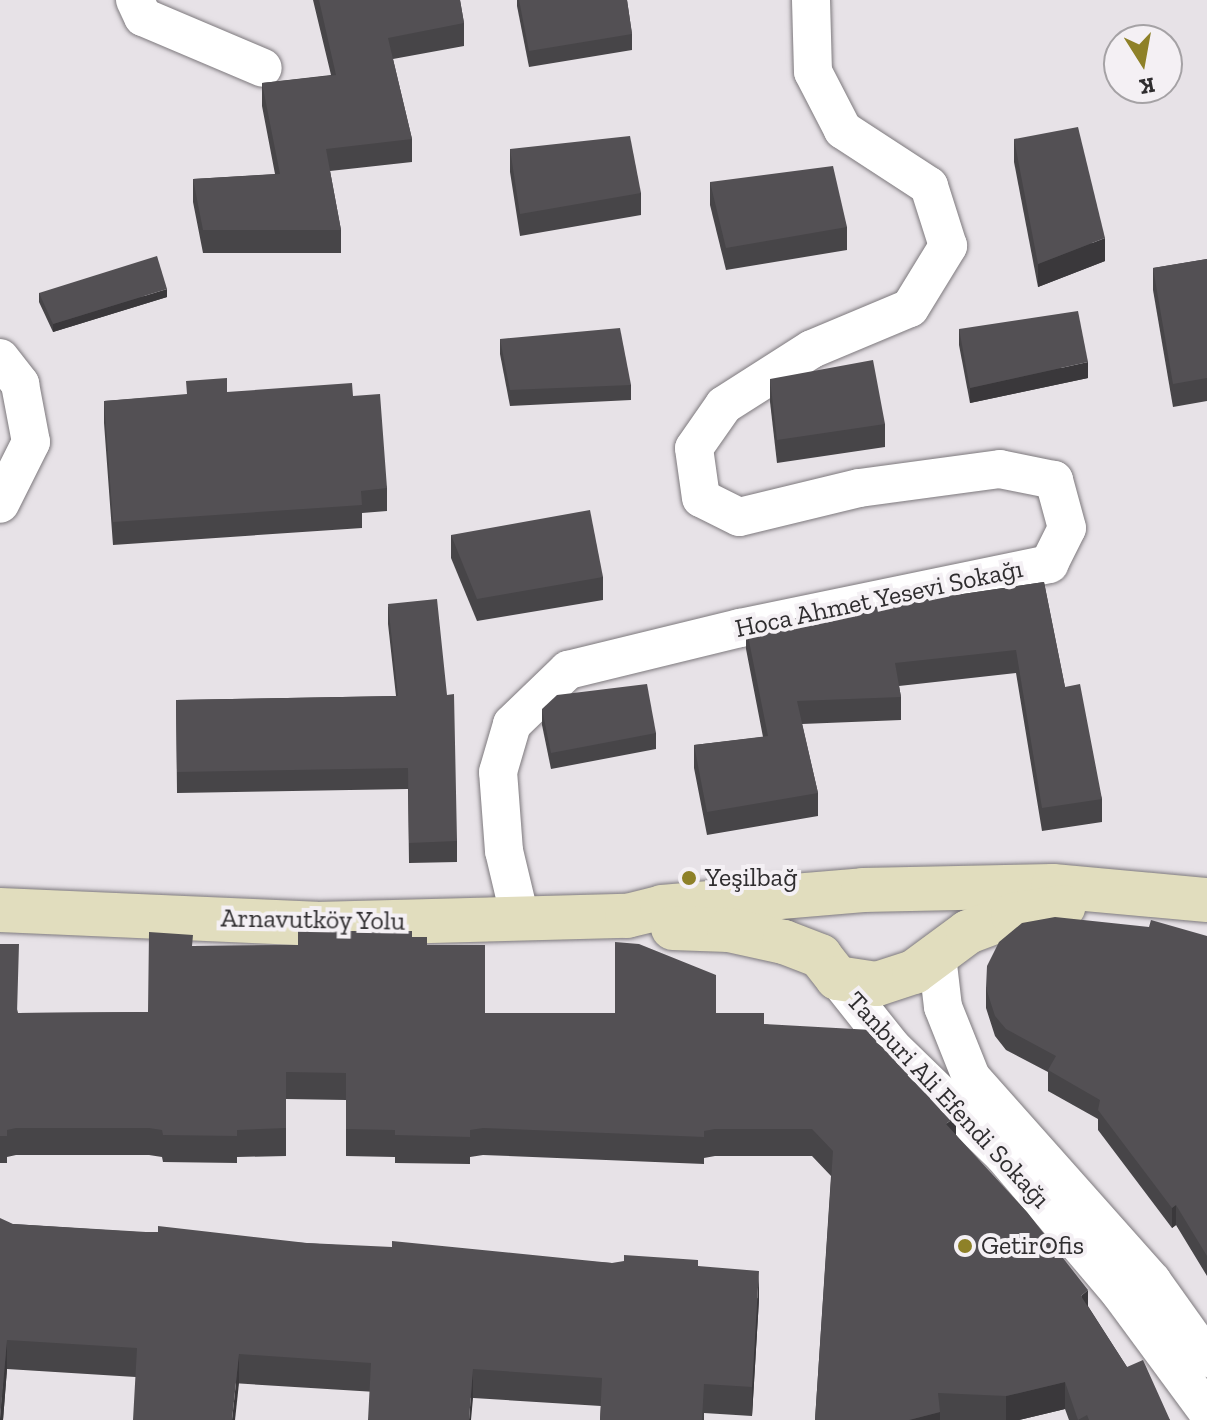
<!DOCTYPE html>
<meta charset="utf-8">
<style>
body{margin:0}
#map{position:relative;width:1207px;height:1420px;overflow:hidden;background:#e7e2e7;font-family:"Zilla Slab",serif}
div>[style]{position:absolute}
.roads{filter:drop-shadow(0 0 2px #7d797d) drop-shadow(0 0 2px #7d797d)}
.minor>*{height:38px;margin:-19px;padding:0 19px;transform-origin:19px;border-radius:19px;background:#fff}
.secondary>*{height:44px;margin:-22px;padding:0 22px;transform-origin:22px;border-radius:22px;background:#e1ddbe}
.wall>*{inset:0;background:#474548}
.shaded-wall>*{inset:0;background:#3a383b}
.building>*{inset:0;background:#535054}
.dots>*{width:22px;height:22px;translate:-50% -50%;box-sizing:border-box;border:4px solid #f4f0f4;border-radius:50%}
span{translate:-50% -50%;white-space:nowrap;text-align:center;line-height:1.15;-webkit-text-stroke:8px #f4f0f4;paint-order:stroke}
.street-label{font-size:26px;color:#2f2d2f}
.poi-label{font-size:26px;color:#2f2d2f}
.left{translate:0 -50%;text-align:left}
.north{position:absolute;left:1103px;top:24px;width:80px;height:80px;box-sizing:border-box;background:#f4f0f4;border:2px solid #a5a2a5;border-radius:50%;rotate:169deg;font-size:22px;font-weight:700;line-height:32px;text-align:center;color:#2f2d2f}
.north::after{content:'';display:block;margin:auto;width:28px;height:36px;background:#8e8128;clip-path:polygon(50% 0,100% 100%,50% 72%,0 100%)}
</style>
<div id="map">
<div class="roads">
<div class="minor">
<i style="left:135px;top:0;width:19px;rotate:65deg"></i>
<i style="left:143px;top:17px;width:130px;rotate:23deg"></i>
<i style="left:0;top:358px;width:33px;rotate:52deg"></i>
<i style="left:20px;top:384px;width:59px;rotate:79.3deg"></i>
<i style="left:31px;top:442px;width:69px;rotate:116.6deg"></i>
<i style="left:520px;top:918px;width:69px;rotate:-103.4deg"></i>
<i style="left:504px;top:851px;width:79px;rotate:-94.3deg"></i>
<i style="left:498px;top:772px;width:50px;rotate:-73.7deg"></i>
<i style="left:512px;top:724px;width:78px;rotate:-44deg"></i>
<i style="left:568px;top:670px;width:177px;rotate:-13.7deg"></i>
<i style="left:740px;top:628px;width:316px;rotate:-11.7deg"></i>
<i style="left:1049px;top:564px;width:40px;rotate:-63.4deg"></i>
<i style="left:1067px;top:528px;width:50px;rotate:-105.2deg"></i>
<i style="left:1054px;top:480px;width:55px;rotate:-168.5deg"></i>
<i style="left:1000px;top:469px;width:142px;rotate:172.3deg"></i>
<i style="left:859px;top:488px;width:123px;rotate:166.4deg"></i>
<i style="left:739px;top:517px;width:42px;rotate:-153.4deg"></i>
<i style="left:701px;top:498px;width:50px;rotate:-98deg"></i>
<i style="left:694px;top:448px;width:52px;rotate:-55.1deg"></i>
<i style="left:724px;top:405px;width:104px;rotate:-32.5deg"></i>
<i style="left:812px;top:349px;width:106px;rotate:-22.7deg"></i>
<i style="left:910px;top:308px;width:73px;rotate:-58.5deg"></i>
<i style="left:948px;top:246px;width:63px;rotate:-107.6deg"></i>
<i style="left:929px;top:186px;width:103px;rotate:-146.9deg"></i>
<i style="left:843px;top:130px;width:65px;rotate:-117.3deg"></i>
<i style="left:813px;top:72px;width:72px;rotate:-91.6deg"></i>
<i style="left:937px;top:956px;width:51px;rotate:83.3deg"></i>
<i style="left:943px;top:1007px;width:75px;rotate:68.2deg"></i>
<i style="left:971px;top:1077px;width:273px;rotate:48.4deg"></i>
<i style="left:1152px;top:1281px;width:95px;rotate:54.5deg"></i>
<i style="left:837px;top:978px;width:88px;rotate:51.4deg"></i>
<i style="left:892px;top:1047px;width:155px;rotate:44.2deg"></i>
<i style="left:1003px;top:1155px;width:181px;rotate:49.7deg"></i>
<i style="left:1120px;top:1293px;width:147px;rotate:53.6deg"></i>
</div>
<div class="secondary">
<i style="left:0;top:910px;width:316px;rotate:2.5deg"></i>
<i style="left:316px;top:924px;width:311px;rotate:-1.5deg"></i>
<i style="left:627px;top:916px;width:36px;rotate:-14deg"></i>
<i style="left:662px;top:907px;width:202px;rotate:-4.8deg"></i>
<i style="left:863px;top:890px;width:190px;rotate:-1.2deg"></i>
<i style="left:1053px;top:886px;width:155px;rotate:5.2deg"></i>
<i style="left:673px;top:928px;width:56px;rotate:2deg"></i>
<i style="left:729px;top:930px;width:56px;rotate:12.3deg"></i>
<i style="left:784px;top:942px;width:39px;rotate:21deg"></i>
<i style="left:820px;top:956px;width:28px;rotate:52deg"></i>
<i style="left:837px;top:978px;width:40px;rotate:8.5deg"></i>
<i style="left:877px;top:984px;width:39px;rotate:-18deg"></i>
<i style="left:914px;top:972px;width:67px;rotate:-36.5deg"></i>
<i style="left:968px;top:932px;width:48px;rotate:-20.7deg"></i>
<i style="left:1013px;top:915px;width:51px;rotate:-9.1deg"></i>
</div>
</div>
<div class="wall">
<i style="clip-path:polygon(313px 0,460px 0,464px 23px,464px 46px,393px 59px,412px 139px,412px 162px,330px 171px,341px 230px,341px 253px,203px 253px,193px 202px,193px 179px,275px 174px,262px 106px,262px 83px,331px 75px)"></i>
<i style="clip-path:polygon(517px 0,627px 0,632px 34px,632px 50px,529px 67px,517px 6px)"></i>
<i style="clip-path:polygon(1014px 139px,1105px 261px,1038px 287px,1014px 162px)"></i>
<i style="clip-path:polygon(510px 149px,641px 193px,641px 215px,520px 236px,510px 172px)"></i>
<i style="clip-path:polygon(710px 182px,847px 227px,847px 250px,726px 270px,710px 205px)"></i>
<i style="clip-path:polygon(1207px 259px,1207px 401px,1173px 407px,1153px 290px,1153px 268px)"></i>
<i style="clip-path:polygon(39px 293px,167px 297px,53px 332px,39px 302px)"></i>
<i style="clip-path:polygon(959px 329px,1088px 378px,970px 403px,959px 345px)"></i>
<i style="clip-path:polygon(500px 339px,631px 385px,631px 400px,510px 406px,500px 354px)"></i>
<i style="clip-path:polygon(770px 379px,885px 424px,885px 447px,777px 463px,770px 402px)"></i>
<i style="clip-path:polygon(227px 392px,353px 396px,387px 488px,387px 511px,362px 513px,362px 528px,113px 545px,104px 423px,104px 401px)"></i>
<i style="clip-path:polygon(451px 535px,603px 577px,603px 600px,477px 621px,451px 558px)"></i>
<i style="clip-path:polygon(1044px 582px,1065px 687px,1102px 799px,1102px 822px,1042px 831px,1016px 673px,899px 686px,901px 697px,901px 720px,802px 724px,818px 793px,818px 816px,707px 835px,694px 768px,694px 745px,763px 737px,746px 649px,746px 626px)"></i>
<i style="clip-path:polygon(388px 604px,457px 841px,457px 862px,409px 863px,408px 789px,177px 793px,176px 700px,396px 696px,388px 624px)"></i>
<i style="clip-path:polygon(542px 709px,656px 733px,656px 749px,551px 769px,542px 725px)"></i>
<i style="clip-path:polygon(1207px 936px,1207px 1276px,1176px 1225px,1172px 1228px,1098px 1130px,1098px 1119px,1048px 1091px,1048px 1072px,1006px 1050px,995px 1036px,986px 1008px,986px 988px)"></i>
<i style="clip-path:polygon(412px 937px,427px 945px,485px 1013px,716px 1013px,764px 1024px,879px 1045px,911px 1079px,956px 1135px,1088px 1306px,1127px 1367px,1170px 1420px,1069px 1420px,1065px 1409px,1019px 1420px,815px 1420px,831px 1176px,812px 1156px,715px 1156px,704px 1158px,704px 1164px,483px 1155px,470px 1157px,470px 1164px,395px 1163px,395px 1157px,346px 1156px,346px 1100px,286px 1099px,286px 1156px,237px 1157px,237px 1163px,163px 1162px,162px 1157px,149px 1155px,16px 1155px,7px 1157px,7px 1163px,0 1163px,0 944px,18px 1013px,148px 1012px,193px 946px,298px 945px)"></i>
<i style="clip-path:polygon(13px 1224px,612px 1263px,698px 1266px,759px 1299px,752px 1416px,704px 1413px,704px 1420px,600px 1420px,601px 1406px,7px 1369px,3px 1420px,0 1420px)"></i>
</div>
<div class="shaded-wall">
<i style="clip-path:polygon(1105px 238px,1105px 261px,1038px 287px,1038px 264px)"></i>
<i style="clip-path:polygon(167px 289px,167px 297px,53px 332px,53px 324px)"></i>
<i style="clip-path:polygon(1088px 362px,1088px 378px,970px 403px,970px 388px)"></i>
<i style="clip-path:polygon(956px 1116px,956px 1143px,946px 1124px)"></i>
<i style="clip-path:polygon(1176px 1205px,1176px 1225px,1172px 1228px,1172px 1208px)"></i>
<i style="clip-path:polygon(759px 1271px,759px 1299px,752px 1416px,752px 1387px)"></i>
<i style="clip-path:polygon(1088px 1290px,1088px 1317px,1081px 1296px)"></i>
<i style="clip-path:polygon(7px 1340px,7px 1369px,3px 1420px,0 1420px)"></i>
<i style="clip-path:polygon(239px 1354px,239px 1383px,235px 1420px,232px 1420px)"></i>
<i style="clip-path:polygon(473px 1369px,473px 1398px,471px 1420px,469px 1420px)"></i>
<i style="clip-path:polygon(1065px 1382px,1065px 1409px,1019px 1420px,1006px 1420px,1006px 1396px)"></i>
<i style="clip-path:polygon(940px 1412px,940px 1420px,909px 1420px)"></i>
</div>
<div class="building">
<i style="clip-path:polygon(319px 0,460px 0,464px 23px,388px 38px,412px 139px,326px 149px,341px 230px,203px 230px,193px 179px,280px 174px,262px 83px,336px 75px)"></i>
<i style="clip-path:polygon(519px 0,627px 0,632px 34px,529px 51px)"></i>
<i style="clip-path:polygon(1078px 127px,1105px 238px,1038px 264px,1014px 139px)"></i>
<i style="clip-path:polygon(630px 136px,641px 193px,520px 214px,510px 149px)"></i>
<i style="clip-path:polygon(833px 166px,847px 227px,726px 248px,710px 182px)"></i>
<i style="clip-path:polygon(157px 256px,167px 289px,53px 324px,39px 293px)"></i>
<i style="clip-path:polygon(1207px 259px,1207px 378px,1173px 384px,1153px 268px)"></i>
<i style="clip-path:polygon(1078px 311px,1088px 362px,970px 388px,959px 329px)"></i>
<i style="clip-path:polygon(620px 328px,631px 385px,510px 390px,500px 339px)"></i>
<i style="clip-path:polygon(873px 360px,885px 424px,777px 440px,770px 379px)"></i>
<i style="clip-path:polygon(227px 378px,227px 392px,352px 383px,353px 396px,380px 394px,387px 488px,361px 491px,362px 505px,113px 522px,104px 401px,187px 394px,186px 381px)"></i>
<i style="clip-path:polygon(590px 510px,603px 577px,477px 599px,451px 535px)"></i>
<i style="clip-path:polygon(1044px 582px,1065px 687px,1080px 684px,1102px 799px,1042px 808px,1016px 650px,895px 663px,901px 697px,797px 701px,818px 793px,707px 812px,694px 745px,768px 736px,746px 626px)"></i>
<i style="clip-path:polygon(437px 599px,447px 695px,454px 694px,457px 841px,409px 843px,408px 768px,177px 772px,176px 700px,398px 696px,388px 604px)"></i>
<i style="clip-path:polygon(647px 684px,656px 733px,551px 753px,542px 709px,557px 695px)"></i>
<i style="clip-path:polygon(1055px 917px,1149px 927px,1151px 920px,1207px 936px,1207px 1256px,1176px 1205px,1172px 1208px,1098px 1110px,1100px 1100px,1048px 1070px,1056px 1056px,1006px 1029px,995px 1016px,986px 988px,987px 966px,999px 942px,1022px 923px)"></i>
<i style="clip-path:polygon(298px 931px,412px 931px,412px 937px,427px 937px,427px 945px,485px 945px,485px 1013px,615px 1013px,615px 942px,639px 944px,716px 975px,716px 1013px,764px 1013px,764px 1024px,872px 1030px,879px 1038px,876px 1042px,911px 1071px,907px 1076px,956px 1116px,946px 1124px,1027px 1212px,1088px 1290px,1081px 1296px,1127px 1367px,1143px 1360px,1170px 1420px,1089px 1420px,1087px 1415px,1078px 1420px,1065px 1382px,1006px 1396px,938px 1393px,940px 1412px,909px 1420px,815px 1420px,833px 1151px,812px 1129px,715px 1129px,704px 1131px,704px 1137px,483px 1128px,470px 1130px,470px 1137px,395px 1135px,395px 1130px,346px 1129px,346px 1073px,286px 1072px,286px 1128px,237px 1130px,237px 1136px,163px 1135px,162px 1130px,149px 1128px,16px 1128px,7px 1130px,7px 1136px,0 1136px,0 944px,19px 944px,17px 1013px,148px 1012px,149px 932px,193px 935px,192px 946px,298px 945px)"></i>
<i style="clip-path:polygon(0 1218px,13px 1224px,146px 1232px,158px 1232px,158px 1226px,307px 1243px,392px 1247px,392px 1241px,612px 1263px,624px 1261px,624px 1255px,698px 1260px,698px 1266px,759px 1271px,752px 1387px,704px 1384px,702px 1420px,600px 1420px,602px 1378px,473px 1369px,469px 1420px,368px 1420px,371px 1363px,239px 1354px,232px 1420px,133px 1420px,137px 1348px,7px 1340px,0 1419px)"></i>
</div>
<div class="dots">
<i style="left:689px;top:878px;background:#8e8128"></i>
<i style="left:965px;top:1246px;background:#8e8128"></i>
</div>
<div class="street-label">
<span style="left:879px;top:599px;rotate:-12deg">Hoca Ahmet Yesevi Sokağı</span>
<span style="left:313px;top:920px;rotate:1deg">Arnavutköy Yolu</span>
<span style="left:948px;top:1100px;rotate:47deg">Tanburi Ali Efendi Sokağı</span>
</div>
<div class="poi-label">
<span class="left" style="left:705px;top:878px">Yeşilbağ</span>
<span class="left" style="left:981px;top:1246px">GetirOfis</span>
</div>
<div class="north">K</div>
</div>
